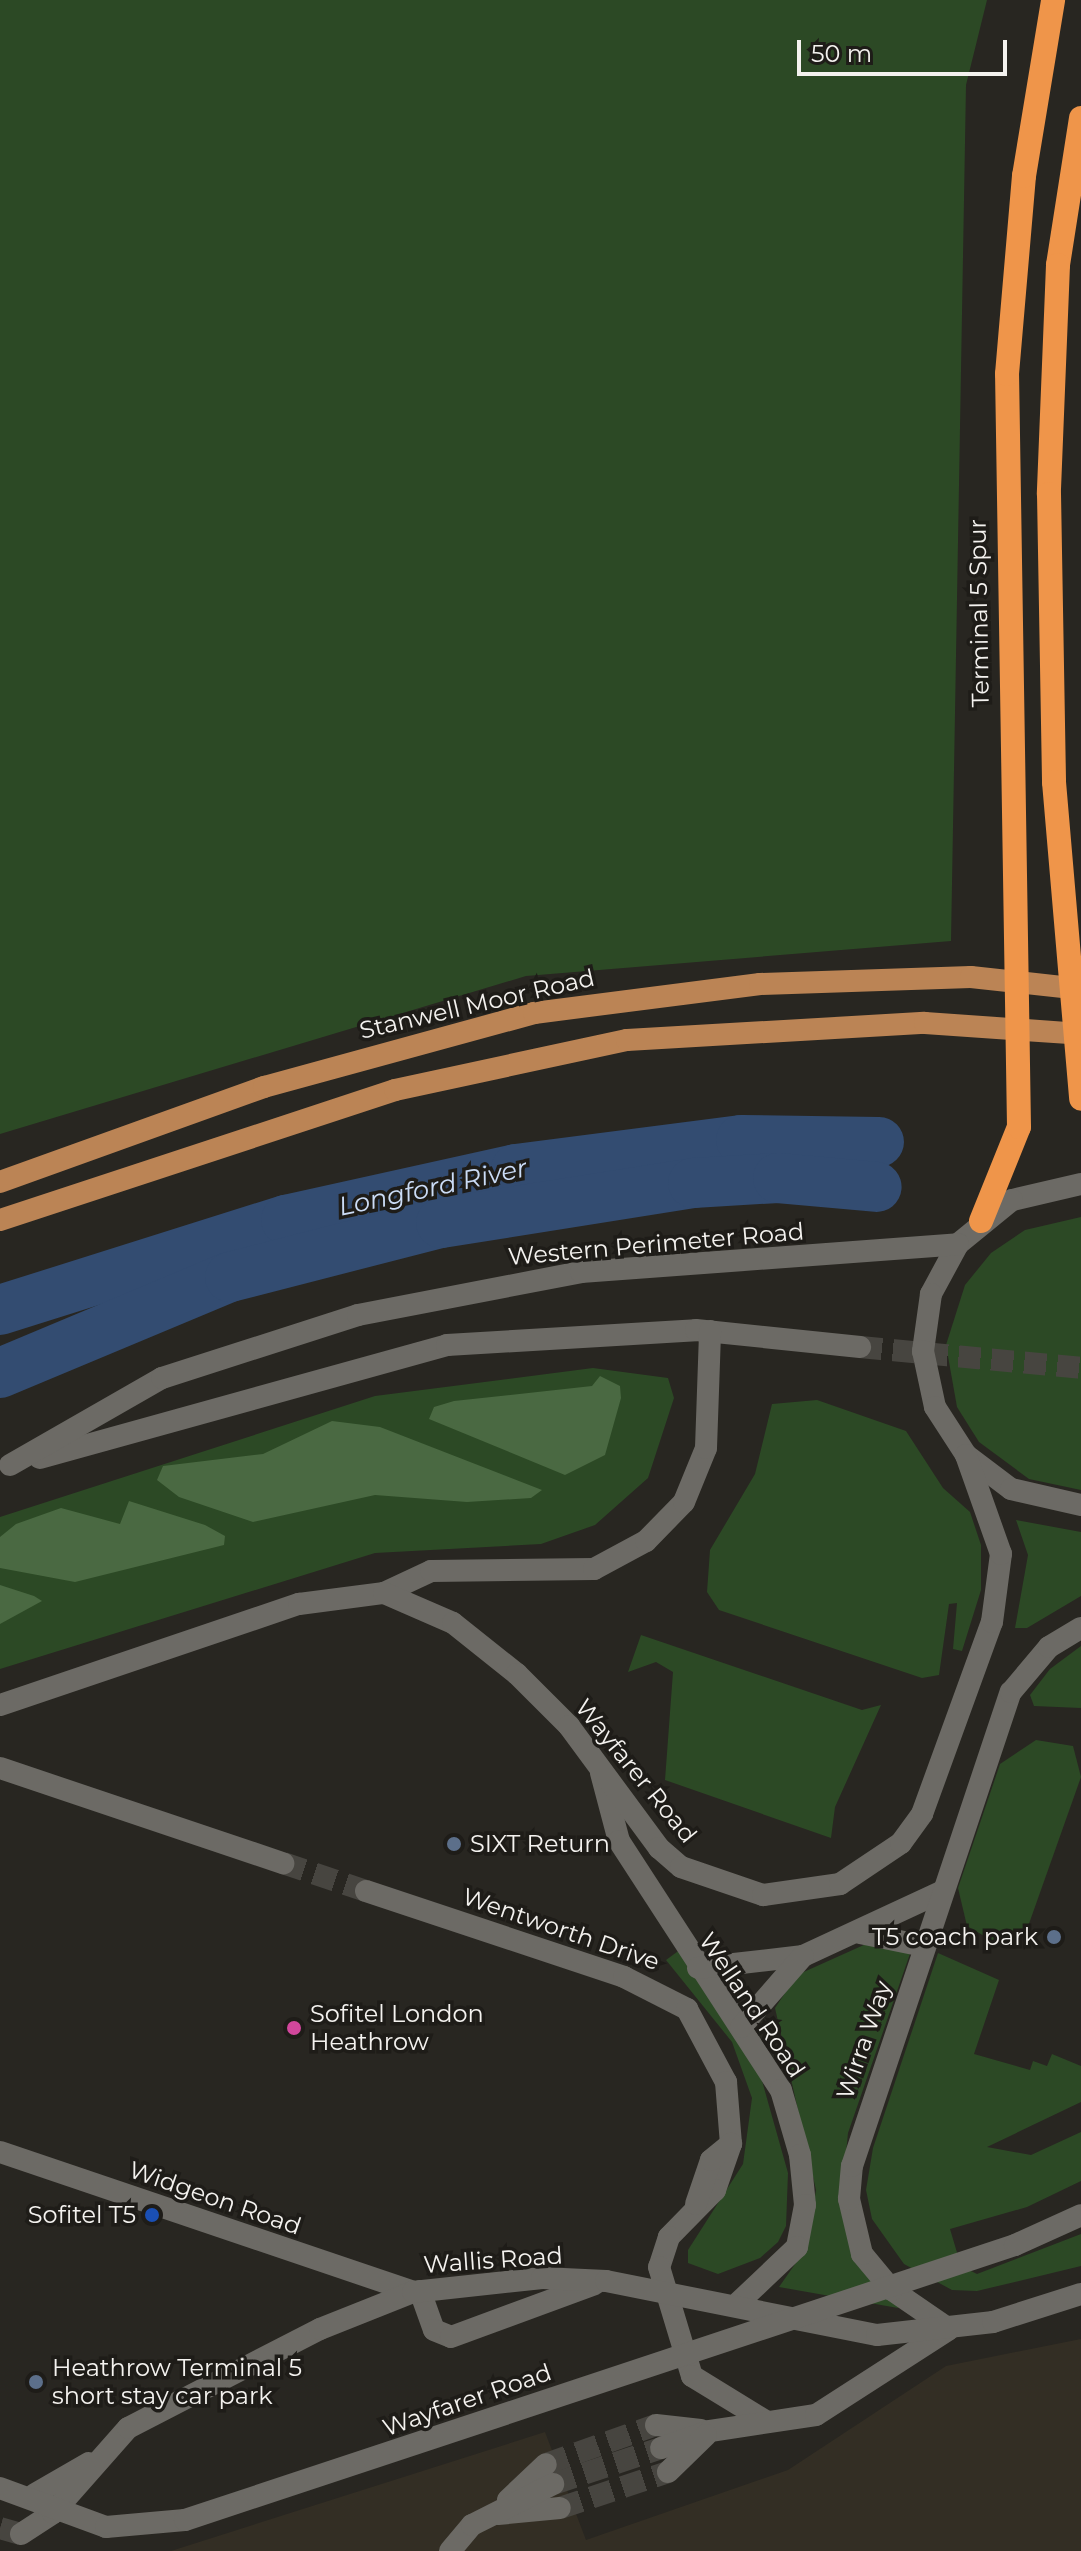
<!DOCTYPE html>
<style>
body{margin:0}
#map{position:relative;width:1081px;height:2551px;overflow:hidden;background:#282621;font-family:Montserrat,sans-serif}
div>[style]{position:absolute}
.built>*{inset:0;background:#332e24}
.green>*{inset:0;background:#2c4925}
.forest>*{inset:0;background:#4a6942}
.river>*{height:50px;margin:-25px;padding:0 25px;transform-origin:25px;border-radius:25px;background:#334c71}
.minor-tunnel>*{height:22px;margin-top:-11px;transform-origin:0;background:repeating-linear-gradient(90deg,#474540 0 22px,transparent 0 33px)}
.tertiary-tunnel>*{height:22px;margin-top:-11px;transform-origin:0;background:repeating-linear-gradient(90deg,#474540 0 22px,transparent 0 33px)}
.minor>*{height:22px;margin:-11px;padding:0 11px;transform-origin:11px;border-radius:11px;background:#6c6a65}
.tertiary>*{height:22px;margin:-11px;padding:0 11px;transform-origin:11px;border-radius:11px;background:#6c6a65}
.primary>*{height:22px;margin:-11px;padding:0 11px;transform-origin:11px;border-radius:11px;background:#bb8455}
.motorway>*{height:24px;margin:-12px;padding:0 12px;transform-origin:12px;border-radius:12px;background:#ef954a}
.dots>*{width:22px;height:22px;translate:-50% -50%;box-sizing:border-box;border:4px solid #1e1c18;border-radius:50%}
span{translate:-50% -50%;white-space:nowrap;text-align:center;line-height:1.15;-webkit-text-stroke:7px #1e1c18;paint-order:stroke}
.street-label{font-size:24px;color:#f4f2ef}
.poi-label{font-size:24px;color:#f4f2ef}
.left{translate:0 -50%;text-align:left}
.right{translate:-100% -50%;text-align:right}
.water-label{font-size:26px;color:#cbdcf6;font-style:italic}
.scale{position:absolute;left:797px;top:40px;width:210px;height:36px;box-sizing:border-box;border:4px solid #f4f2ef;border-top:0;padding-left:10px;font-size:24px;line-height:28px;white-space:nowrap;color:#f4f2ef;-webkit-text-stroke:6px #1e1c18;paint-order:stroke}
</style>
<div id="map">
<div class="built">
<i style="clip-path:polygon(1081px 2339px,1081px 2551px,171px 2551px,545px 2432px,586px 2540px,788px 2470px,946px 2366px)"></i>
</div>
<div class="green">
<i style="clip-path:polygon(0 0,987px 0,966px 85px,951px 941px,526px 976px,0 1134px)"></i>
<i style="clip-path:polygon(1081px 1217px,1081px 1490px,1029px 1479px,979px 1442px,957px 1407px,946px 1345px,965px 1285px,991px 1253px,1025px 1230px)"></i>
<i style="clip-path:polygon(593px 1368px,668px 1378px,674px 1398px,648px 1478px,595px 1525px,541px 1544px,375px 1553px,0 1669px,0 1517px,375px 1396px)"></i>
<i style="clip-path:polygon(817px 1400px,906px 1431px,943px 1488px,970px 1512px,981px 1545px,981px 1590px,962px 1651px,953px 1649px,957px 1603px,949px 1604px,939px 1675px,922px 1678px,719px 1610px,707px 1592px,710px 1550px,755px 1474px,772px 1404px)"></i>
<i style="clip-path:polygon(1016px 1520px,1081px 1532px,1081px 1596px,1027px 1628px,1015px 1628px,1028px 1555px)"></i>
<i style="clip-path:polygon(641px 1635px,862px 1710px,881px 1705px,835px 1807px,831px 1838px,665px 1780px,673px 1672px,656px 1662px,628px 1672px)"></i>
<i style="clip-path:polygon(1081px 1646px,1081px 1708px,1034px 1706px,1030px 1695px,1050px 1669px)"></i>
<i style="clip-path:polygon(1036px 1740px,1073px 1746px,1081px 1777px,1025px 1935px,998px 1944px,967px 1926px,958px 1888px,1000px 1764px)"></i>
<i style="clip-path:polygon(866px 1944px,913px 1945px,848px 2133px,841px 2202px,899px 2298px,898px 2308px,779px 2287px,807px 2247px,816px 2190px,775px 2008px,797px 1975px)"></i>
<i style="clip-path:polygon(681px 1949px,759px 2070px,788px 2173px,786px 2226px,778px 2242px,760px 2258px,718px 2274px,688px 2263px,688px 2250px,743px 2164px,752px 2098px,732px 2042px,666px 1960px)"></i>
<i style="clip-path:polygon(938px 1953px,999px 1980px,974px 2054px,1030px 2070px,1033px 2061px,1047px 2066px,1052px 2054px,1081px 2066px,1081px 2102px,987px 2147px,1031px 2155px,1081px 2132px,1081px 2181px,1027px 2207px,950px 2229px,961px 2266px,977px 2274px,1081px 2234px,1081px 2266px,977px 2291px,952px 2290px,904px 2264px,872px 2219px,866px 2190px,873px 2148px)"></i>
</div>
<div class="forest">
<i style="clip-path:polygon(600px 1376px,620px 1386px,621px 1398px,605px 1455px,565px 1475px,429px 1419px,434px 1407px,454px 1401px,592px 1386px)"></i>
<i style="clip-path:polygon(332px 1421px,380px 1427px,542px 1490px,531px 1498px,467px 1502px,375px 1495px,253px 1522px,179px 1497px,157px 1480px,163px 1466px,263px 1454px)"></i>
<i style="clip-path:polygon(129px 1501px,205px 1525px,225px 1536px,224px 1545px,75px 1582px,0 1568px,0 1537px,16px 1524px,61px 1508px,120px 1524px)"></i>
<i style="clip-path:polygon(0 1585px,34px 1596px,42px 1601px,0 1624px)"></i>
</div>
<div class="river">
<i style="left:0;top:1310px;width:300px;rotate:-17.5deg"></i>
<i style="left:286px;top:1220px;width:236px;rotate:-12.5deg"></i>
<i style="left:516px;top:1169px;width:227px;rotate:-7.3deg"></i>
<i style="left:741px;top:1140px;width:138px;rotate:0.8deg"></i>
<i style="left:0;top:1373px;width:249px;rotate:-22.7deg"></i>
<i style="left:230px;top:1277px;width:218px;rotate:-14.4deg"></i>
<i style="left:441px;top:1223px;width:255px;rotate:-9deg"></i>
<i style="left:693px;top:1183px;width:85px;rotate:-3.4deg"></i>
<i style="left:778px;top:1178px;width:99px;rotate:5.2deg"></i>
</div>
<div class="minor-tunnel">
<i style="left:283px;top:1863px;width:88px;rotate:18.6deg"></i>
<i style="left:546px;top:2464px;width:117px;rotate:-19.5deg"></i>
<i style="left:553px;top:2484px;width:114px;rotate:-18.4deg"></i>
<i style="left:560px;top:2508px;width:114px;rotate:-18.4deg"></i>
<i style="left:0;top:2528px;width:22px;rotate:16deg"></i>
</div>
<div class="tertiary-tunnel">
<i style="left:860px;top:1347px;width:222px;rotate:5.4deg"></i>
</div>
<div class="minor">
<i style="left:0;top:1768px;width:299px;rotate:18.6deg"></i>
<i style="left:601px;top:1773px;width:70px;rotate:75.2deg"></i>
<i style="left:619px;top:1841px;width:297px;rotate:57deg"></i>
<i style="left:781px;top:2090px;width:68px;rotate:73.7deg"></i>
<i style="left:800px;top:2155px;width:50px;rotate:84.3deg"></i>
<i style="left:805px;top:2205px;width:43px;rotate:100.8deg"></i>
<i style="left:797px;top:2247px;width:80px;rotate:136.5deg"></i>
<i style="left:366px;top:1891px;width:272px;rotate:18.4deg"></i>
<i style="left:624px;top:1977px;width:71px;rotate:26.9deg"></i>
<i style="left:687px;top:2009px;width:83px;rotate:61.9deg"></i>
<i style="left:726px;top:2082px;width:62px;rotate:85.4deg"></i>
<i style="left:731px;top:2144px;width:49px;rotate:109.2deg"></i>
<i style="left:715px;top:2190px;width:66px;rotate:134.4deg"></i>
<i style="left:669px;top:2237px;width:32px;rotate:108deg"></i>
<i style="left:659px;top:2267px;width:114px;rotate:73.2deg"></i>
<i style="left:692px;top:2376px;width:88px;rotate:31.5deg"></i>
<i style="left:860px;top:1933px;width:65px;rotate:11.5deg"></i>
<i style="left:698px;top:1968px;width:106px;rotate:-6.5deg"></i>
<i style="left:803px;top:1956px;width:152px;rotate:-24.9deg"></i>
<i style="left:741px;top:2027px;width:94px;rotate:-48.9deg"></i>
<i style="left:0;top:2152px;width:436px;rotate:18.7deg"></i>
<i style="left:696px;top:2204px;width:46px;rotate:-71.2deg"></i>
<i style="left:711px;top:2160px;width:26px;rotate:-39deg"></i>
<i style="left:420px;top:2291px;width:41px;rotate:70.3deg"></i>
<i style="left:434px;top:2330px;width:18px;rotate:22deg"></i>
<i style="left:451px;top:2337px;width:153px;rotate:-20.2deg"></i>
<i style="left:949px;top:2329px;width:69px;rotate:-145.6deg"></i>
<i style="left:892px;top:2290px;width:47px;rotate:-129.8deg"></i>
<i style="left:862px;top:2254px;width:57px;rotate:-103.3deg"></i>
<i style="left:849px;top:2199px;width:33px;rotate:-85deg"></i>
<i style="left:852px;top:2166px;width:500px;rotate:-71.5deg"></i>
<i style="left:1011px;top:1692px;width:59px;rotate:-49.8deg"></i>
<i style="left:1049px;top:1647px;width:37px;rotate:-31deg"></i>
<i style="left:656px;top:2425px;width:45px;rotate:6.3deg"></i>
<i style="left:661px;top:2448px;width:52px;rotate:-19.1deg"></i>
<i style="left:710px;top:2431px;width:107px;rotate:-8.6deg"></i>
<i style="left:816px;top:2415px;width:157px;rotate:-32.8deg"></i>
<i style="left:668px;top:2472px;width:53px;rotate:-44.2deg"></i>
<i style="left:35px;top:2494px;width:62px;rotate:-29.9deg"></i>
<i style="left:508px;top:2500px;width:52px;rotate:-43.5deg"></i>
<i style="left:498px;top:2514px;width:62px;rotate:-5.5deg"></i>
<i style="left:21px;top:2534px;width:38px;rotate:-33deg"></i>
<i style="left:53px;top:2513px;width:113px;rotate:-48.6deg"></i>
<i style="left:128px;top:2428px;width:216px;rotate:-27.3deg"></i>
<i style="left:320px;top:2329px;width:100px;rotate:-21.7deg"></i>
<i style="left:413px;top:2292px;width:130px;rotate:-6.2deg"></i>
<i style="left:542px;top:2278px;width:64px;rotate:2.7deg"></i>
<i style="left:606px;top:2281px;width:276px;rotate:11.3deg"></i>
<i style="left:877px;top:2335px;width:117px;rotate:-6.4deg"></i>
<i style="left:993px;top:2322px;width:92px;rotate:-17.7deg"></i>
<i style="left:450px;top:2551px;width:34px;rotate:-50deg"></i>
<i style="left:472px;top:2525px;width:91px;rotate:-26.8deg"></i>
</div>
<div class="tertiary">
<i style="left:1081px;top:1184px;width:71px;rotate:166.9deg"></i>
<i style="left:1012px;top:1200px;width:70px;rotate:140.8deg"></i>
<i style="left:958px;top:1244px;width:57px;rotate:118.4deg"></i>
<i style="left:931px;top:1294px;width:58px;rotate:98deg"></i>
<i style="left:923px;top:1351px;width:57px;rotate:77.9deg"></i>
<i style="left:935px;top:1407px;width:57px;rotate:57.1deg"></i>
<i style="left:966px;top:1455px;width:56px;rotate:37.1deg"></i>
<i style="left:1011px;top:1489px;width:72px;rotate:12.9deg"></i>
<i style="left:40px;top:1458px;width:422px;rotate:-15.5deg"></i>
<i style="left:447px;top:1345px;width:249px;rotate:-3.4deg"></i>
<i style="left:696px;top:1330px;width:165px;rotate:5.9deg"></i>
<i style="left:10px;top:1465px;width:175px;rotate:-29.8deg"></i>
<i style="left:162px;top:1378px;width:206px;rotate:-17.8deg"></i>
<i style="left:358px;top:1315px;width:227px;rotate:-10.9deg"></i>
<i style="left:581px;top:1272px;width:378px;rotate:-4.2deg"></i>
<i style="left:384px;top:1593px;width:52px;rotate:-25.1deg"></i>
<i style="left:431px;top:1571px;width:163px;rotate:-0.7deg"></i>
<i style="left:594px;top:1569px;width:59px;rotate:-28.3deg"></i>
<i style="left:646px;top:1541px;width:54px;rotate:-45.7deg"></i>
<i style="left:684px;top:1502px;width:58px;rotate:-67.8deg"></i>
<i style="left:706px;top:1448px;width:117px;rotate:-88deg"></i>
<i style="left:0;top:1705px;width:316px;rotate:-18.7deg"></i>
<i style="left:299px;top:1604px;width:86px;rotate:-7.4deg"></i>
<i style="left:384px;top:1593px;width:75px;rotate:23.5deg"></i>
<i style="left:453px;top:1623px;width:82px;rotate:38.6deg"></i>
<i style="left:517px;top:1674px;width:74px;rotate:45deg"></i>
<i style="left:569px;top:1726px;width:152px;rotate:53.6deg"></i>
<i style="left:659px;top:1848px;width:29px;rotate:41deg"></i>
<i style="left:681px;top:1867px;width:87px;rotate:18.9deg"></i>
<i style="left:763px;top:1895px;width:78px;rotate:-8.1deg"></i>
<i style="left:840px;top:1884px;width:73px;rotate:-33.9deg"></i>
<i style="left:901px;top:1843px;width:36px;rotate:-54deg"></i>
<i style="left:922px;top:1814px;width:204px;rotate:-70deg"></i>
<i style="left:992px;top:1622px;width:69px;rotate:-82.5deg"></i>
<i style="left:1001px;top:1554px;width:105px;rotate:-109.5deg"></i>
<i style="left:0;top:2488px;width:113px;rotate:20.2deg"></i>
<i style="left:106px;top:2527px;width:79px;rotate:-5.1deg"></i>
<i style="left:185px;top:2520px;width:874px;rotate:-18.33deg"></i>
<i style="left:1015px;top:2245px;width:72px;rotate:-24.4deg"></i>
</div>
<div class="primary">
<i style="left:0;top:1182px;width:281px;rotate:-19.8deg"></i>
<i style="left:264px;top:1087px;width:280px;rotate:-15.3deg"></i>
<i style="left:534px;top:1013px;width:228px;rotate:-7.3deg"></i>
<i style="left:760px;top:984px;width:211px;rotate:-1.9deg"></i>
<i style="left:971px;top:977px;width:111px;rotate:6.2deg"></i>
<i style="left:0;top:1220px;width:416px;rotate:-18.2deg"></i>
<i style="left:395px;top:1090px;width:237px;rotate:-12.2deg"></i>
<i style="left:627px;top:1040px;width:298px;rotate:-3.3deg"></i>
<i style="left:925px;top:1023px;width:156px;rotate:4deg"></i>
</div>
<div class="motorway">
<i style="left:1081px;top:118px;width:149px;rotate:98.9deg"></i>
<i style="left:1058px;top:265px;width:229px;rotate:92.3deg"></i>
<i style="left:1049px;top:494px;width:288px;rotate:89deg"></i>
<i style="left:1054px;top:782px;width:318px;rotate:85.1deg"></i>
<i style="left:981px;top:1221px;width:101px;rotate:-68deg"></i>
<i style="left:1019px;top:1127px;width:753px;rotate:-90.91deg"></i>
<i style="left:1007px;top:374px;width:199px;rotate:-85.1deg"></i>
<i style="left:1024px;top:176px;width:178px;rotate:-80.6deg"></i>
</div>
<div class="dots">
<i style="left:454px;top:1844px;background:#5c6f8a"></i>
<i style="left:1054px;top:1937px;background:#5c6f8a"></i>
<i style="left:294px;top:2028px;background:#d1479c"></i>
<i style="left:152px;top:2215px;background:#1a4fb4"></i>
<i style="left:36px;top:2382px;background:#5c6f8a"></i>
</div>
<div class="street-label">
<span style="left:979px;top:613px;rotate:-91deg">Terminal 5 Spur</span>
<span style="left:477px;top:1004px;rotate:-13deg">Stanwell Moor Road</span>
<span style="left:656px;top:1244px;rotate:-5deg">Western Perimeter Road</span>
<span style="left:636px;top:1771px;rotate:51deg">Wayfarer Road</span>
<span style="left:561px;top:1929px;rotate:19deg">Wentworth Drive</span>
<span style="left:752px;top:2005px;rotate:56deg">Welland Road</span>
<span style="left:864px;top:2040px;rotate:-71deg">Wirra Way</span>
<span style="left:215px;top:2198px;rotate:19deg">Widgeon Road</span>
<span style="left:493px;top:2260px;rotate:-4deg">Wallis Road</span>
<span style="left:467px;top:2400px;rotate:-19deg">Wayfarer Road</span>
</div>
<div class="poi-label">
<span class="left" style="left:470px;top:1844px">SIXT Return</span>
<span class="right" style="left:1038px;top:1937px">T5 coach park</span>
<span class="left" style="left:310px;top:2028px">Sofitel London<br>Heathrow</span>
<span class="right" style="left:136px;top:2215px">Sofitel T5</span>
<span class="left" style="left:52px;top:2382px">Heathrow Terminal 5<br>short stay car park</span>
</div>
<div class="water-label">
<span style="left:433px;top:1188px;rotate:-12deg">Longford River</span>
</div>
<div class="scale">50 m</div>
</div>
